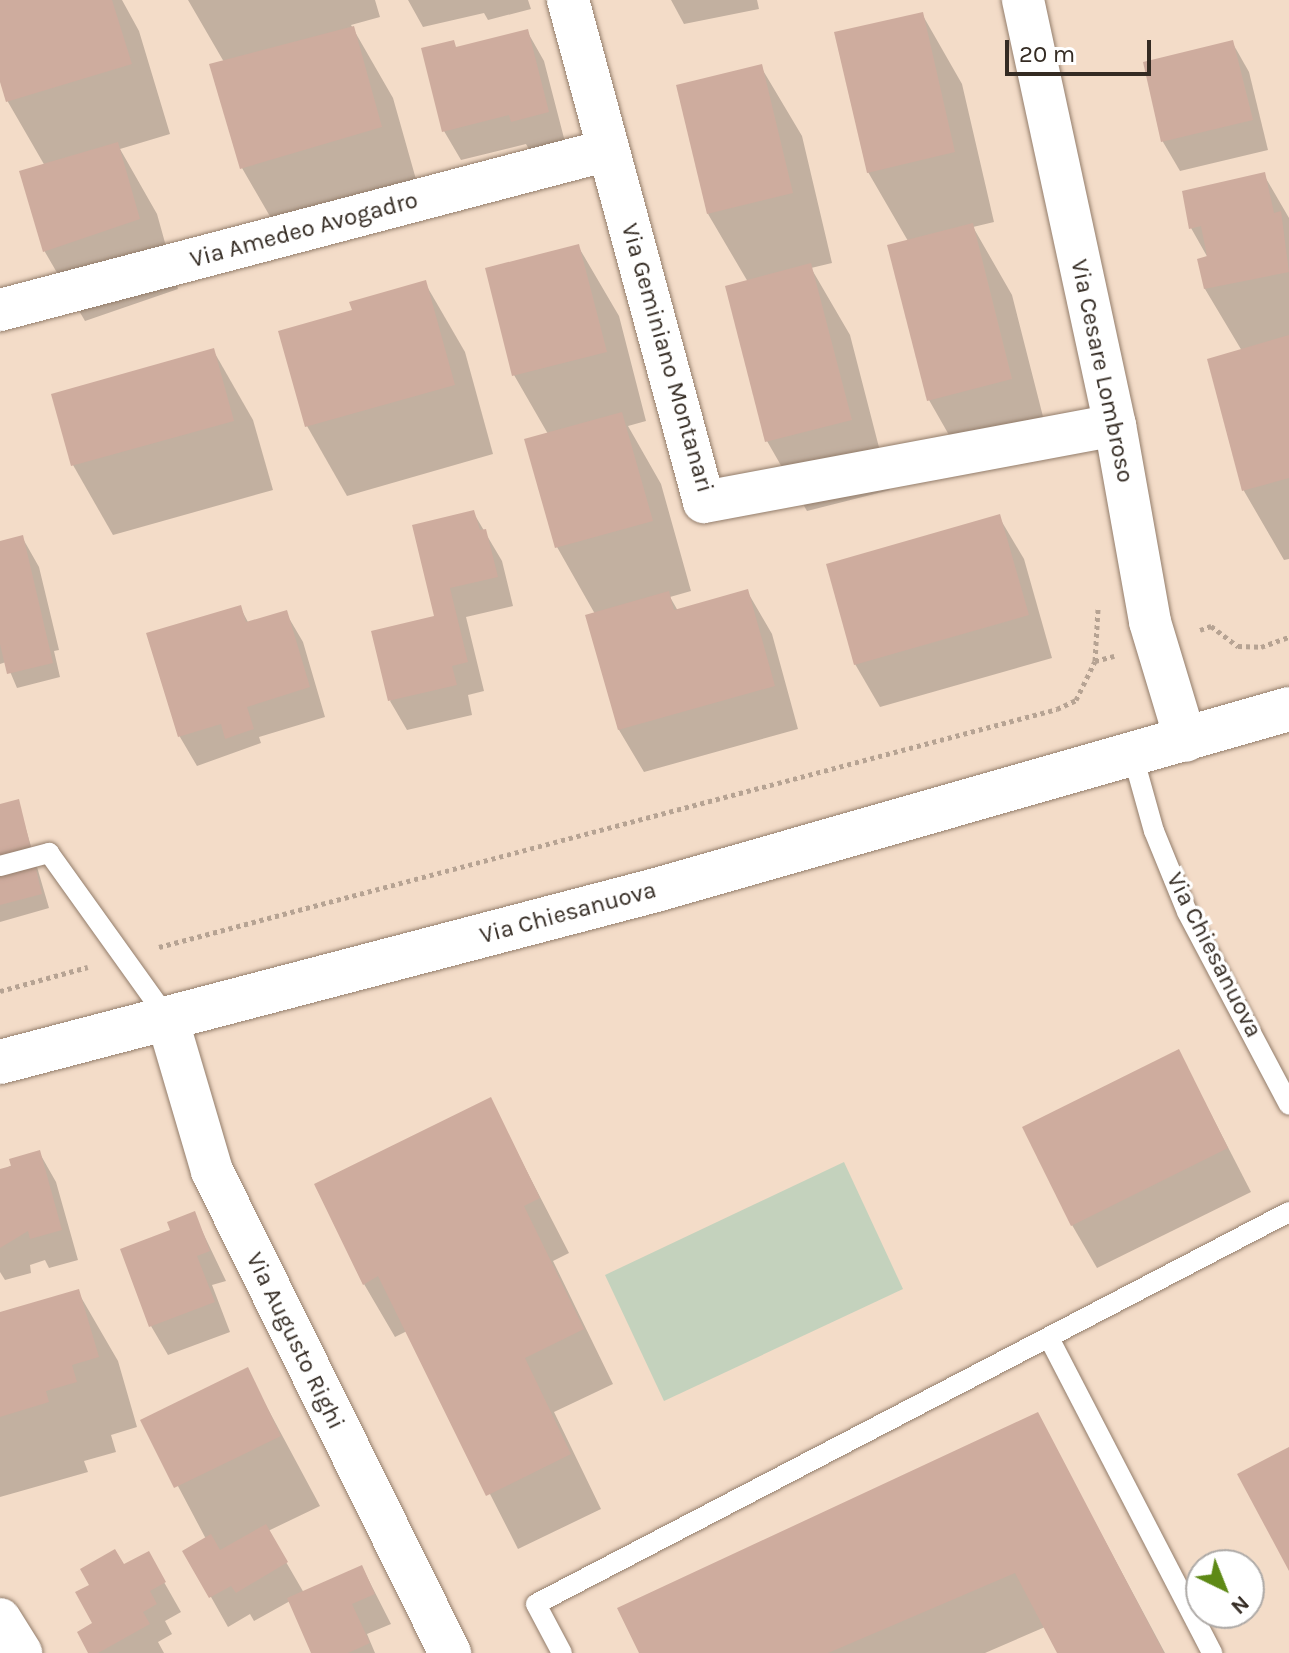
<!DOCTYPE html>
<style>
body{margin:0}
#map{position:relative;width:1289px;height:1653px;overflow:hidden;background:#f3dcc8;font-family:Karla,sans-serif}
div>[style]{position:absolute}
.green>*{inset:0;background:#c4d2bd}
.shadow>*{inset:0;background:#0003}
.building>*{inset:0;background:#ceac9e}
.path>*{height:5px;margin-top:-2.5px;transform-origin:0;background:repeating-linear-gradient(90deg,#b6a393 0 4px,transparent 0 8px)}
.roads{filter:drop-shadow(0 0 2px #937d6b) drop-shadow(0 0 2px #937d6b)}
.service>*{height:20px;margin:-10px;padding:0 10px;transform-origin:10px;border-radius:10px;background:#fff}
.minor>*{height:42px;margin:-21px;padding:0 21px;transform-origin:21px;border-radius:21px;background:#fff}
.primary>*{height:44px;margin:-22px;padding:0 22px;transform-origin:22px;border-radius:22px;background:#fff}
span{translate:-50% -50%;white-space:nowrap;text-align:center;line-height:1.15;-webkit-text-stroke:7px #fff;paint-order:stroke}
.street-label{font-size:24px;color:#342b23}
.north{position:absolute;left:1185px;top:1549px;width:80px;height:80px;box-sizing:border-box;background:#fff;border:2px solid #aeaaa7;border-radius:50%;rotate:137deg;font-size:22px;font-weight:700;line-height:32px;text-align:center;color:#342b23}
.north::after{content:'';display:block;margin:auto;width:28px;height:36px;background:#5e8916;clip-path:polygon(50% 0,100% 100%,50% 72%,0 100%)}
.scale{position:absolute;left:1005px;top:40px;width:146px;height:36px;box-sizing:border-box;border:4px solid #342b23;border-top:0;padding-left:10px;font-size:24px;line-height:28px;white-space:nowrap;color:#342b23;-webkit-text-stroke:6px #fff;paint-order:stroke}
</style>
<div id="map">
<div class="green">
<i style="clip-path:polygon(844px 1162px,903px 1289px,664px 1401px,605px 1275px)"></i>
</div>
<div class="shadow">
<i style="clip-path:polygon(0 0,122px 0,139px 31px,170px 134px,120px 149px,157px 214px,178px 289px,85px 321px,45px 252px,22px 172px,45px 166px,8px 102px,0 75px)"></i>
<i style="clip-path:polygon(188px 0,375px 0,380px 17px,351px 25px,393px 98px,421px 197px,282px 237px,242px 168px,224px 62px)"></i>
<i style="clip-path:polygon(408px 0,528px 0,531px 9px,488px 20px,484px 13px,423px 27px)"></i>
<i style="clip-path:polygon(671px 0,757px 0,759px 9px,684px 24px)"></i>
<i style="clip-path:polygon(922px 14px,962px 84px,994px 222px,973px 227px,1012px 295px,1051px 448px,969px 470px,929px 400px,908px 241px,868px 172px)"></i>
<i style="clip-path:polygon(527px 31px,544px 61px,565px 142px,530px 151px,526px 144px,461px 160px,444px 131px,457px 49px)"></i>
<i style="clip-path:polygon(1232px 42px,1249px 72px,1268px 150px,1180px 171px,1163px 142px,1145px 63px)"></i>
<i style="clip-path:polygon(761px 67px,802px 136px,832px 263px,811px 268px,850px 335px,890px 490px,807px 511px,767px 441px,748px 282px,708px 214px)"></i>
<i style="clip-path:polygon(1264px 175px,1289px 218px,1289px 559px,1284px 560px,1244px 491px,1209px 360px,1242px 351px,1205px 289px,1208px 258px,1191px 228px)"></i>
<i style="clip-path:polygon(578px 246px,619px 316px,646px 421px,628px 426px,661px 484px,691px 591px,670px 597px,678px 611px,747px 591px,772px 634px,798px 729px,644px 772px,619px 730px,595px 614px,557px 547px,548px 434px,514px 375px)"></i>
<i style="clip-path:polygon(425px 283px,465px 352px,493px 454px,347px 496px,307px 426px)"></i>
<i style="clip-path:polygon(213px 350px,253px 420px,273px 490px,113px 535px,73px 465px)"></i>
<i style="clip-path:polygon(473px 512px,502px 561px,513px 606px,466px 617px,484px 691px,468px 695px,472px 715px,407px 730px,390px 701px,437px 617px)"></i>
<i style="clip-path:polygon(999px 517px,1024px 559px,1052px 658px,880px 707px,855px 664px)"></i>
<i style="clip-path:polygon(22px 537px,39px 567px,59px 650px,54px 651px,60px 677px,17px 688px,6px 662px,0 664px,0 542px)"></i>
<i style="clip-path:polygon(240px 607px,249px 624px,286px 613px,303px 642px,325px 717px,259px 737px,261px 743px,197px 766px,180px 737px,149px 635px)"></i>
<i style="clip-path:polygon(18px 802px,49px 908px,0 922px,0 806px)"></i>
<i style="clip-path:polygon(1179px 1052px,1251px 1192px,1097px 1268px,1072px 1225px)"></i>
<i style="clip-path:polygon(490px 1100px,569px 1253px,553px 1261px,613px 1384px,554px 1412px,601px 1509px,518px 1549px,407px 1331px,395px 1337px,364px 1284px)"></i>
<i style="clip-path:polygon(39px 1152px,56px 1182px,78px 1260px,49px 1268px,45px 1260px,30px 1265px,31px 1273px,5px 1280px,0 1272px,0 1171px)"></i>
<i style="clip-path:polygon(194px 1214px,226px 1281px,212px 1285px,230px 1332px,168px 1355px,151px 1326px,172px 1231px)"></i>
<i style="clip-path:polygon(78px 1292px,118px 1361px,137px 1427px,111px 1435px,116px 1452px,84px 1461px,88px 1472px,0 1497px,0 1314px)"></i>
<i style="clip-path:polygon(247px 1370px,320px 1506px,268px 1531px,304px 1593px,362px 1567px,391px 1624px,367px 1634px,375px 1653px,314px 1653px,290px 1601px,254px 1621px,250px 1614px,228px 1627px,185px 1551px,206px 1539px,143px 1420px)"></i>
<i style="clip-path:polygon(1037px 1414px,1165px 1653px,1059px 1653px,1045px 1627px,985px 1653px,642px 1653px)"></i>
<i style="clip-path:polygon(148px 1554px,181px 1612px,165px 1621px,172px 1634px,158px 1642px,164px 1653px,91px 1653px,95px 1624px,124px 1567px)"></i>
</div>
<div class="building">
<i style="clip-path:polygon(0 0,112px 0,132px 64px,6px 102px,0 82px)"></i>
<i style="clip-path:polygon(923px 12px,955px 152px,867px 173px,834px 32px)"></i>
<i style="clip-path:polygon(354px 26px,382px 127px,240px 169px,209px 64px)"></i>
<i style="clip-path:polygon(528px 29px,549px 112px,511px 122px,509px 115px,442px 132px,421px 48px,454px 40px,456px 47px)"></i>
<i style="clip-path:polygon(1233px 40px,1253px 120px,1161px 142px,1143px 62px)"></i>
<i style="clip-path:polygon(762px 64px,793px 193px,707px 214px,676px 85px)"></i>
<i style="clip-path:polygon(118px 142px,140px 219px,43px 252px,19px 171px)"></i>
<i style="clip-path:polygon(1265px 172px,1274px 213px,1281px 211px,1289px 272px,1204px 289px,1197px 259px,1207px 256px,1201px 226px,1189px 229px,1182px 191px)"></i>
<i style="clip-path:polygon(973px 223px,1012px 379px,927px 401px,887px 245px)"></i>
<i style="clip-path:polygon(579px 244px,607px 352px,512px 376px,485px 268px)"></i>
<i style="clip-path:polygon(811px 263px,852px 420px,765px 442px,725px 286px)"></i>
<i style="clip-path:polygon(426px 280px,455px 385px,305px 427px,278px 331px,352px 310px,349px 302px)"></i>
<i style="clip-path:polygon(1289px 335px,1289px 478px,1242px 491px,1207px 359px)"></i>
<i style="clip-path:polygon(214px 348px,234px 421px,71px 466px,51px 394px)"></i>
<i style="clip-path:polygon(622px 412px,653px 521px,555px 548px,524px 439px)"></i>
<i style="clip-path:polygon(474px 510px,480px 530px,486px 529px,498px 577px,450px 588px,468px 662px,452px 666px,457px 685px,388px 701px,371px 631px,434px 616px,412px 525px)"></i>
<i style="clip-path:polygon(1000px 514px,1029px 615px,854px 665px,826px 564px)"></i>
<i style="clip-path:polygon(23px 535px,53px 663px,7px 674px,0 644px,0 541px)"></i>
<i style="clip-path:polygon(748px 589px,775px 686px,618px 730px,585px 615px,669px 591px,674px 610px)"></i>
<i style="clip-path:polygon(241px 605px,246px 622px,287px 610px,310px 687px,247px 707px,254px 729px,242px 733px,225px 739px,221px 724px,178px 737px,146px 633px)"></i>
<i style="clip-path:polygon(19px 799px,42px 894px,0 905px,0 804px)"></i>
<i style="clip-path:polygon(1179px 1049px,1228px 1148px,1071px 1226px,1022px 1127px)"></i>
<i style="clip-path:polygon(491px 1097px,540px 1198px,524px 1206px,584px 1329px,525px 1358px,571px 1454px,486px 1496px,378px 1276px,363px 1285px,314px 1184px)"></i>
<i style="clip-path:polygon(40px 1150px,62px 1230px,30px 1239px,28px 1231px,0 1248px,0 1169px,11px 1166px,9px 1159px)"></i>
<i style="clip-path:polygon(195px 1211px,210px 1251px,197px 1256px,215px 1302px,149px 1327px,120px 1249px,170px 1230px,167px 1222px)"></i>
<i style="clip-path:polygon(79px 1289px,99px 1357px,72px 1365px,77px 1382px,46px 1391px,49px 1402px,0 1417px,0 1312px)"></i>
<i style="clip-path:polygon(248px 1367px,281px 1436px,174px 1488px,140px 1420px)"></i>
<i style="clip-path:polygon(1038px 1412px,1164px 1653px,1057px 1653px,1015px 1573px,828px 1653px,639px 1653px,617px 1608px)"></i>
<i style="clip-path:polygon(1289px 1447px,1289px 1571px,1237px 1474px)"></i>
<i style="clip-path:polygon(266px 1524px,288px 1562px,236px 1593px,231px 1586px,209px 1598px,182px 1551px,211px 1534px,220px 1550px)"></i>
<i style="clip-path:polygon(115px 1549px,124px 1564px,149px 1551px,166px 1582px,150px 1591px,157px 1604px,143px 1612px,150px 1624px,98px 1653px,88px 1653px,77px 1632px,92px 1623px,75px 1592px,89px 1585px,80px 1569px)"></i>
<i style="clip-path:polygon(362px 1565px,375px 1594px,352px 1604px,370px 1643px,348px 1653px,311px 1653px,287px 1598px)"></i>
</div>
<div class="path">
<i style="left:1200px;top:630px;width:12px;rotate:-20deg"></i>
<i style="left:1211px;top:626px;width:34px;rotate:37deg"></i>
<i style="left:1238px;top:646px;width:23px;rotate:2deg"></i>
<i style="left:1261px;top:647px;width:30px;rotate:-20deg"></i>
<i style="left:1095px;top:661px;width:20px;rotate:-15deg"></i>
<i style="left:159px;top:947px;width:929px;rotate:-14.84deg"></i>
<i style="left:1057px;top:709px;width:21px;rotate:-25deg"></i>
<i style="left:1076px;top:700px;width:43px;rotate:-64deg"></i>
<i style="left:1095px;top:661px;width:52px;rotate:-86.7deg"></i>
<i style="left:0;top:991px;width:91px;rotate:-15.3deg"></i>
</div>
<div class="roads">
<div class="service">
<i style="left:1133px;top:756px;width:78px;rotate:74.4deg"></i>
<i style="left:1154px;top:831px;width:87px;rotate:67.8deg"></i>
<i style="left:1187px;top:912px;width:218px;rotate:62.1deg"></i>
<i style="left:0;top:866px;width:51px;rotate:-14.9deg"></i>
<i style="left:49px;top:853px;width:203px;rotate:54.4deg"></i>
<i style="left:1049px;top:1338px;width:355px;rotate:62.6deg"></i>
<i style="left:562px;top:1653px;width:55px;rotate:-118deg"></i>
<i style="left:536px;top:1604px;width:849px;rotate:-27.5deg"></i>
</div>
<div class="minor">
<i style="left:568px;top:0;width:520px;rotate:74.84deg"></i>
<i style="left:704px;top:502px;width:418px;rotate:-10.6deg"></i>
<i style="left:1023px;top:0;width:435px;rotate:77.8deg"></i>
<i style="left:1115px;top:425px;width:200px;rotate:79.9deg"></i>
<i style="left:1150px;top:622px;width:124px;rotate:73.2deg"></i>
<i style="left:0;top:310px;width:629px;rotate:-14.74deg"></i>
<i style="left:167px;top:1018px;width:159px;rotate:73.6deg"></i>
<i style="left:212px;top:1171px;width:538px;rotate:63.72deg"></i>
<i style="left:0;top:1619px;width:40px;rotate:58deg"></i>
</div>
<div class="primary">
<i style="left:0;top:1062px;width:678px;rotate:-14.69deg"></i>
<i style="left:656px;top:890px;width:658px;rotate:-15.96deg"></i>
</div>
</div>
<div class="street-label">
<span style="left:304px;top:230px;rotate:-15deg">Via Amedeo Avogadro</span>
<span style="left:667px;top:358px;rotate:74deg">Via Geminiano Montanari</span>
<span style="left:1102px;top:371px;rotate:78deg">Via Cesare Lombroso</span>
<span style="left:568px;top:913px;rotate:-15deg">Via Chiesanuova</span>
<span style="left:1214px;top:955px;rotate:63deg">Via Chiesanuova</span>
<span style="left:295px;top:1341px;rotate:64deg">Via Augusto Righi</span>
</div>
<div class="north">N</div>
<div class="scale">20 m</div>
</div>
